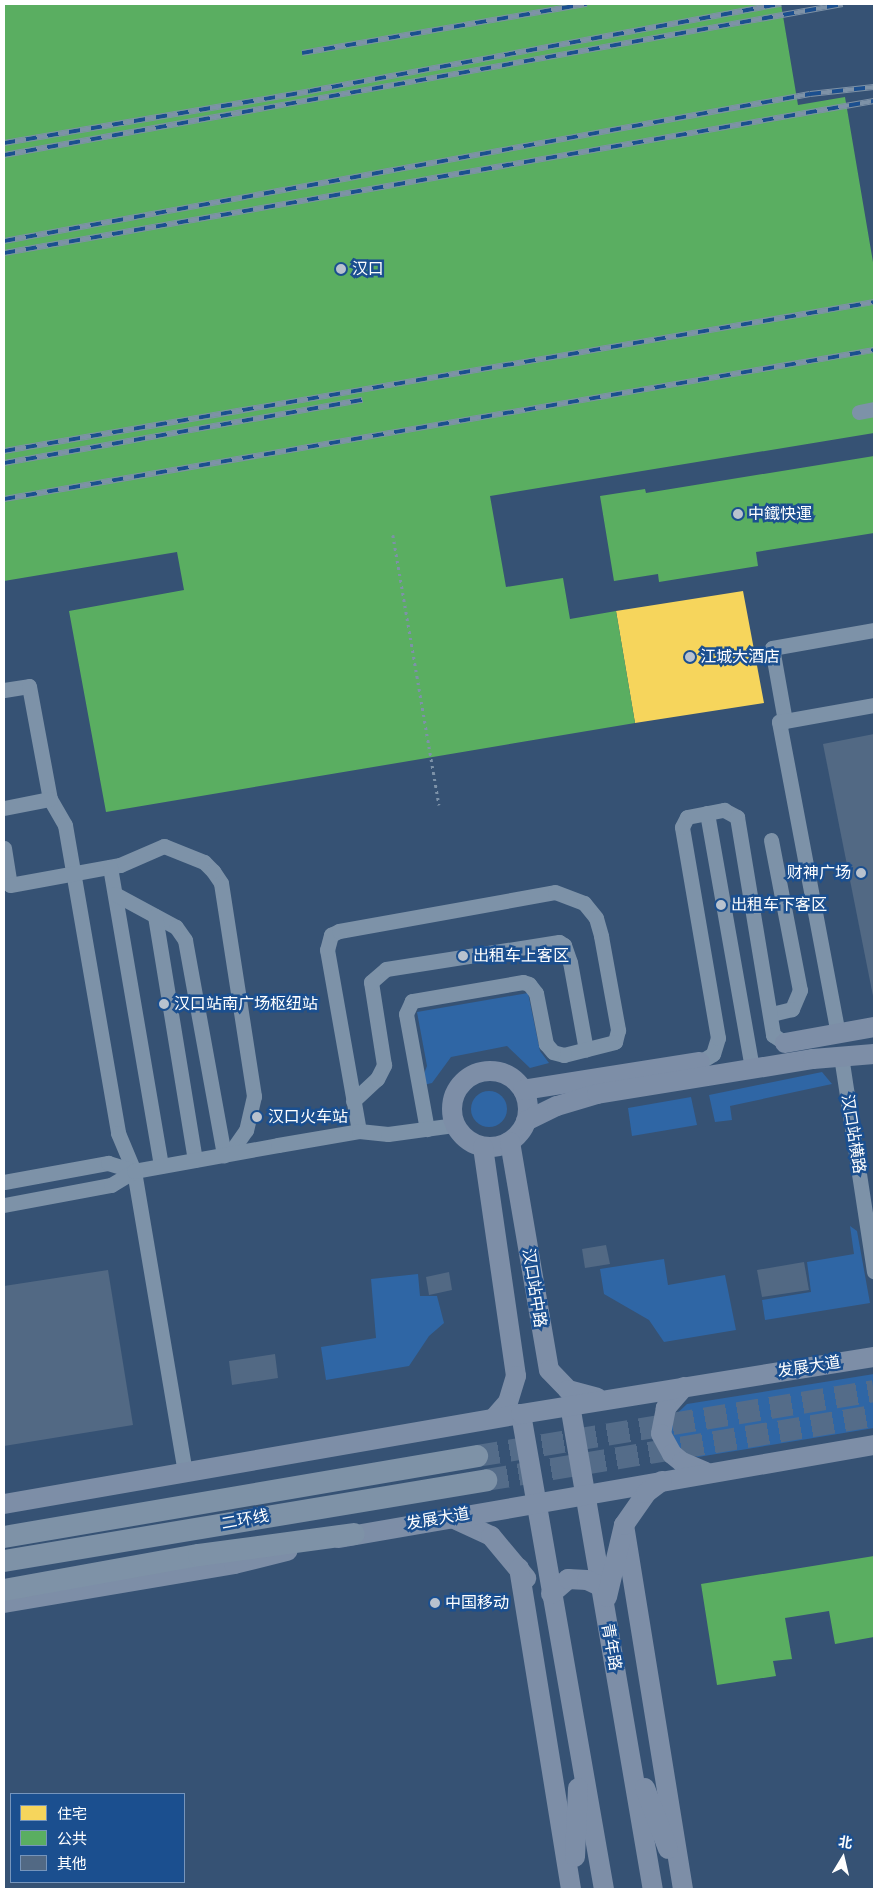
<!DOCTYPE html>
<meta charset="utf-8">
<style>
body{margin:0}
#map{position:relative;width:878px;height:1893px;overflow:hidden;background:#365274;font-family:Karla,"Noto Sans SC",sans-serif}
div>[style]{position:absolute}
.green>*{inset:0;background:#2f66a5}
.round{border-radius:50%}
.homes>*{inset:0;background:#f6d55c}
.public>*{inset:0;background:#5aae61}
.building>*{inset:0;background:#526984}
.highway-tunnel>*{height:22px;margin-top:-11px;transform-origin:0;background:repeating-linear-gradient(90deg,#546c89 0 22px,transparent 0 33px)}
.path>*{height:2.5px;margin-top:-1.25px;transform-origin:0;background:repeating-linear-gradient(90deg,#7d92a8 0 2.5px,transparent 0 6.5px)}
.minor>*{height:15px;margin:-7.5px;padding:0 7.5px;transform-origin:7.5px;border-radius:7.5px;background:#7d92a8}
.major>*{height:20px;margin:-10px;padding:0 10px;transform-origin:10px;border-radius:10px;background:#7d8ea7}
.major>.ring{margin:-10px;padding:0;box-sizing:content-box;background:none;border:20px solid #7d8ea7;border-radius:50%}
.highway>*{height:22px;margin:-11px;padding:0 11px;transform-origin:11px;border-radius:11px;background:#7e92a7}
.rail>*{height:5.5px;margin-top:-2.75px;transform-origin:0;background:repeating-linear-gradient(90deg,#1b4f8f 0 11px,#7e92a7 0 22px);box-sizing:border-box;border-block:1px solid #7e92a7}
.dots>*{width:14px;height:14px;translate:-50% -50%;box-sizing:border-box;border:2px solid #1b4f8f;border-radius:50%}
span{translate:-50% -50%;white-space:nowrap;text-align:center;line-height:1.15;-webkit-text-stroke:5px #1b4f8f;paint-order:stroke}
.poi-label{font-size:16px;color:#fff}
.left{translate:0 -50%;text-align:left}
.right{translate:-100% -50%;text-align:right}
.street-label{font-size:16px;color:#fff}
.frame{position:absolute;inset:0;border:5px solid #fff;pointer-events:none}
.legend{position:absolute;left:10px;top:1793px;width:175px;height:90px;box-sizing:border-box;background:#1b4f8f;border:1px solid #7695bc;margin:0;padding:6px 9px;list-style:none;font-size:15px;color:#fff}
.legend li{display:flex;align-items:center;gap:10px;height:25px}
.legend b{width:25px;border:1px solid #7695bc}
.north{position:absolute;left:818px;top:1833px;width:50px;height:50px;-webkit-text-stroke:4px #1b4f8f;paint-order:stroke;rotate:9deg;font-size:14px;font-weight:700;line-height:20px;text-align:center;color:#fff}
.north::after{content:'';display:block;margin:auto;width:18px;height:22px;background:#fff;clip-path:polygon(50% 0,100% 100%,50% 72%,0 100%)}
</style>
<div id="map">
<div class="green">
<i style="clip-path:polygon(528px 993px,540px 1051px,549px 1063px,530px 1068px,507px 1046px,451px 1057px,432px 1083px,419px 1086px,427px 1066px,417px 1012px)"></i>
<i style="clip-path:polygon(822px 1072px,832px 1084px,730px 1106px,732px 1120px,715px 1122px,709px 1095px)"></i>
<i class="round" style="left:471px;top:1091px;width:36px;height:36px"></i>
<i style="clip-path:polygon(691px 1097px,697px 1125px,632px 1136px,628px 1108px)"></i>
<i style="clip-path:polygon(850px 1226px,857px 1231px,870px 1303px,765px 1320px,762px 1300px,811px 1292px,807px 1262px,854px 1254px)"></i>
<i style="clip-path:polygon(664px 1259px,668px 1285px,725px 1275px,736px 1330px,664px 1342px,649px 1320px,604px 1294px,600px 1269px)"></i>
<i style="clip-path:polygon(418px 1274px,420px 1296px,437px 1296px,444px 1323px,429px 1336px,409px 1366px,326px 1380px,321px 1347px,376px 1338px,371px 1279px)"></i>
<i style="clip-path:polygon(874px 1374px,874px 1428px,698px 1457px,680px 1449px,669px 1429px,671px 1419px,687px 1404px)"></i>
</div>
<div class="homes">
<i style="clip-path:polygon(743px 591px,764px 703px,635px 723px,616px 611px)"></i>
</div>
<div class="public">
<i style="clip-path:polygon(4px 4px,781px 4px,798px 105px,845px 97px,874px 268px,874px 433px,490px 496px,506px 587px,563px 578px,570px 619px,616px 611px,635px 723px,106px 812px,69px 611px,184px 590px,177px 552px,4px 581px)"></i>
<i style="clip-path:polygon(874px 456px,874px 533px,756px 552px,758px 566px,659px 582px,658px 574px,614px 581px,600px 496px,645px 489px,646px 493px)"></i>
<i style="clip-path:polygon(874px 1556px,874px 1637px,835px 1644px,829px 1611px,785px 1618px,792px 1659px,773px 1661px,776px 1676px,717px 1685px,701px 1584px)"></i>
</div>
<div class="building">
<i style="clip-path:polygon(874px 734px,874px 996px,873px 996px,823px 744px)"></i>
<i style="clip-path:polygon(606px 1245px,610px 1264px,585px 1268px,582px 1249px)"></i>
<i style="clip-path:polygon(804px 1262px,809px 1290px,762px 1297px,757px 1270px)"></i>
<i style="clip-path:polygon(108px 1270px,133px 1425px,4px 1446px,4px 1286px)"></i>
<i style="clip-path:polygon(449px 1272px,452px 1290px,429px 1295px,426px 1277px)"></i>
<i style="clip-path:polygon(275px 1354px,278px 1378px,232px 1385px,229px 1361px)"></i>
</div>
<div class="highway-tunnel">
<i style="left:477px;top:1456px;width:402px;rotate:-9.3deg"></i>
<i style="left:486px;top:1480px;width:393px;rotate:-9.4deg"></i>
</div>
<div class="path">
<i style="left:393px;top:535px;width:274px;rotate:80.3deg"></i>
</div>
<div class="minor">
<i style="left:859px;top:412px;width:15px;rotate:-11deg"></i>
<i style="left:4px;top:690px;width:25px;rotate:-9deg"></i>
<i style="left:29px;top:686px;width:115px;rotate:79.5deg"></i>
<i style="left:50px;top:799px;width:30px;rotate:60deg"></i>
<i style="left:65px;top:825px;width:313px;rotate:80.2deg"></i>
<i style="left:118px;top:1133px;width:41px;rotate:67.2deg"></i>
<i style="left:134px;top:1171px;width:304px;rotate:80.4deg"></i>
<i style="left:785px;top:721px;width:74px;rotate:-100.1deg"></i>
<i style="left:772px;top:648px;width:104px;rotate:-10deg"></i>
<i style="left:4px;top:808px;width:47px;rotate:-11.1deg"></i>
<i style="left:707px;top:813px;width:260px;rotate:80deg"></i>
<i style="left:771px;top:840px;width:153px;rotate:79.1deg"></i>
<i style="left:800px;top:990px;width:21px;rotate:113deg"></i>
<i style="left:792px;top:1009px;width:21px;rotate:166deg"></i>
<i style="left:4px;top:848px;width:37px;rotate:81deg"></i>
<i style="left:10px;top:885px;width:112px;rotate:-10.3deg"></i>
<i style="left:120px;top:865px;width:48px;rotate:-23.4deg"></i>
<i style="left:164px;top:846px;width:43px;rotate:21.8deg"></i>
<i style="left:204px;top:862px;width:13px;rotate:45deg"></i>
<i style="left:213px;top:871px;width:14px;rotate:56deg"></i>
<i style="left:221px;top:883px;width:216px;rotate:81.2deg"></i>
<i style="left:254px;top:1096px;width:35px;rotate:103deg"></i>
<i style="left:246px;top:1130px;width:28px;rotate:125deg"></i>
<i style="left:110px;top:867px;width:303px;rotate:80.3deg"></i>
<i style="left:115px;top:894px;width:69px;rotate:28.4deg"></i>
<i style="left:176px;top:927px;width:16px;rotate:55deg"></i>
<i style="left:185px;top:940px;width:219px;rotate:79.7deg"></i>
<i style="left:155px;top:916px;width:247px;rotate:80.7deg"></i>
<i style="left:838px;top:1034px;width:318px;rotate:-100.7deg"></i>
<i style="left:779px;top:722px;width:97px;rotate:-10.1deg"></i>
<i style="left:841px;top:1056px;width:218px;rotate:81.3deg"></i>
<i style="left:700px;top:1062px;width:15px;rotate:-32deg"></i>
<i style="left:713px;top:1054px;width:17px;rotate:-73deg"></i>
<i style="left:718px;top:1038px;width:214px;rotate:-99.7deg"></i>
<i style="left:682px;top:827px;width:11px;rotate:-63deg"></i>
<i style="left:687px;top:817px;width:38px;rotate:-11deg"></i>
<i style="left:724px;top:810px;width:15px;rotate:28deg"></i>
<i style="left:737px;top:817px;width:221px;rotate:80.6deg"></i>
<i style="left:773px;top:1035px;width:14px;rotate:34deg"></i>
<i style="left:353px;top:1101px;width:33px;rotate:-43deg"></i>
<i style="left:377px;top:1079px;width:16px;rotate:-63deg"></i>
<i style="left:384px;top:1065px;width:84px;rotate:-98.9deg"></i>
<i style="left:371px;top:982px;width:20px;rotate:-41deg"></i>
<i style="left:386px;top:969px;width:175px;rotate:-8.9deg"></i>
<i style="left:559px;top:942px;width:6px;rotate:31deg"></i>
<i style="left:564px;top:945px;width:18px;rotate:71deg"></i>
<i style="left:570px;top:962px;width:89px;rotate:79.7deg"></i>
<i style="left:359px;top:1131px;width:184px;rotate:-100deg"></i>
<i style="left:327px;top:950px;width:16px;rotate:-75deg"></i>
<i style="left:331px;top:935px;width:9px;rotate:-27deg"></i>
<i style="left:339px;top:931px;width:219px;rotate:-10.2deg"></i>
<i style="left:555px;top:892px;width:31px;rotate:21deg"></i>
<i style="left:584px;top:903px;width:19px;rotate:51deg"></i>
<i style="left:596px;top:918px;width:19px;rotate:74deg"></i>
<i style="left:601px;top:936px;width:96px;rotate:79.7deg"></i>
<i style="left:618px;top:1030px;width:12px;rotate:104deg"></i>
<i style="left:615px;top:1042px;width:53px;rotate:165.7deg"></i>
<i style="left:564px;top:1055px;width:11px;rotate:-165deg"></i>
<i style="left:553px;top:1052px;width:11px;rotate:-131deg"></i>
<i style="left:546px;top:1044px;width:52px;rotate:-101.1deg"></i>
<i style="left:536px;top:993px;width:11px;rotate:-128deg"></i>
<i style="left:529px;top:984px;width:6px;rotate:-162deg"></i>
<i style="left:523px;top:982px;width:113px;rotate:170.3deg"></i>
<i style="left:412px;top:1001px;width:14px;rotate:115deg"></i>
<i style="left:406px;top:1014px;width:117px;rotate:79.7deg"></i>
<i style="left:4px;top:1182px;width:106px;rotate:-10.4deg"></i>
<i style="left:108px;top:1163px;width:27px;rotate:17deg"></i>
<i style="left:4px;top:1205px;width:109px;rotate:-10.6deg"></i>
<i style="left:111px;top:1185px;width:27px;rotate:-31deg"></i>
<i style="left:134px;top:1171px;width:146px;rotate:-10.2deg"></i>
<i style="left:278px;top:1145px;width:82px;rotate:-9.8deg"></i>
<i style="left:359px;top:1131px;width:29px;rotate:6deg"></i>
<i style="left:388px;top:1134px;width:68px;rotate:-7.7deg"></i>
</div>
<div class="major">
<i style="left:785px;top:1043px;width:90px;rotate:-10.2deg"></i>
<i class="ring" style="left:452px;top:1071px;width:56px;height:56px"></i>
<i style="left:523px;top:1090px;width:179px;rotate:-9deg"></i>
<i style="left:526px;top:1121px;width:34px;rotate:-26deg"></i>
<i style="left:557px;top:1106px;width:42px;rotate:-16.7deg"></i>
<i style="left:597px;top:1094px;width:219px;rotate:-9.2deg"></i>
<i style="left:813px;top:1059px;width:61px;rotate:-4.7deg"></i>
<i style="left:510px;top:1142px;width:231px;rotate:80.3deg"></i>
<i style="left:549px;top:1370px;width:28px;rotate:46deg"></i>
<i style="left:568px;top:1390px;width:30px;rotate:15deg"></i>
<i style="left:483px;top:1147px;width:231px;rotate:81.8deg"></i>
<i style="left:516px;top:1376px;width:27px;rotate:107deg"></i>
<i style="left:508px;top:1402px;width:21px;rotate:131deg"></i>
<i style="left:684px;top:1387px;width:28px;rotate:131deg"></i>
<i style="left:666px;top:1408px;width:26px;rotate:101deg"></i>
<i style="left:661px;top:1434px;width:23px;rotate:61deg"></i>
<i style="left:672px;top:1454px;width:13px;rotate:39deg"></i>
<i style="left:682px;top:1462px;width:25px;rotate:23deg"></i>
<i style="left:570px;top:1405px;width:491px;rotate:80.3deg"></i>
<i style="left:521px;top:1414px;width:482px;rotate:80.1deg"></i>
<i style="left:4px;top:1504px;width:525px;rotate:-9.88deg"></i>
<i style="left:521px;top:1414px;width:358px;rotate:-9.2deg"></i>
<i style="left:452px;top:1518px;width:43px;rotate:24.8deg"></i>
<i style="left:491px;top:1536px;width:55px;rotate:50.2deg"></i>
<i style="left:624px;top:1525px;width:369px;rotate:80.8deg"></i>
<i style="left:339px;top:1538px;width:543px;rotate:-9.86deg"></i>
<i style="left:519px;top:1568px;width:325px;rotate:80.8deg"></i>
<i style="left:551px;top:1594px;width:23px;rotate:-41deg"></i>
<i style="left:568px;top:1579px;width:19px;rotate:3deg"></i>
<i style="left:587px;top:1580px;width:14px;rotate:25deg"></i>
<i style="left:607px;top:1597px;width:74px;rotate:-76.7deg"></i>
<i style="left:624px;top:1525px;width:39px;rotate:-55deg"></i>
<i style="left:646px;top:1493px;width:20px;rotate:-37deg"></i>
<i style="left:4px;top:1603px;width:233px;rotate:-9.6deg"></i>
<i style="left:234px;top:1564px;width:55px;rotate:-13.8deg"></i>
<i style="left:645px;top:1788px;width:65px;rotate:69.3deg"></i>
<i style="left:575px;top:1857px;width:69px;rotate:-87.5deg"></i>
</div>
<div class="highway">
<i style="left:4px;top:1537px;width:480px;rotate:-9.7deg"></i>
<i style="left:4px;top:1561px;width:489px;rotate:-9.5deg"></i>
<i style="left:4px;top:1590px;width:198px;rotate:-10.2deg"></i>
<i style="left:199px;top:1555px;width:156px;rotate:-7.7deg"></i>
</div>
<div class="rail">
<i style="left:302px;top:53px;width:289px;rotate:-9.8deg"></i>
<i style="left:4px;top:143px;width:310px;rotate:-9.6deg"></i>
<i style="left:310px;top:91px;width:479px;rotate:-10.5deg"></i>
<i style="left:4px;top:155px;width:852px;rotate:-10.2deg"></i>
<i style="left:4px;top:241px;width:819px;rotate:-10.34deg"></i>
<i style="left:810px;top:94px;width:64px;rotate:-6.2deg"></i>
<i style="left:4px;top:253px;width:883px;rotate:-9.91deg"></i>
<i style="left:4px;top:451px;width:883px;rotate:-9.72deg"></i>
<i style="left:4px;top:463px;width:364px;rotate:-10deg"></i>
<i style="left:4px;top:499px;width:883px;rotate:-9.72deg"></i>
</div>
<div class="dots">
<i style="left:341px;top:269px;background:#b9c2ce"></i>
<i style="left:738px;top:514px;background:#b9c2ce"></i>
<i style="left:690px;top:657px;background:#b9c2ce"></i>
<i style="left:861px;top:873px;background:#b9c2ce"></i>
<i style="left:721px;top:905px;background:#b9c2ce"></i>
<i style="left:463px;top:956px;background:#b9c2ce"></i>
<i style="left:164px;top:1004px;background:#b9c2ce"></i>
<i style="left:257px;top:1117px;background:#b9c2ce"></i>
<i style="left:435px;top:1603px;background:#b9c2ce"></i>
</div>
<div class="poi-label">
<span class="left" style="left:352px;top:269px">汉口</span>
<span class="left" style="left:748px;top:514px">中鐵快運</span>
<span class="left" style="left:700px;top:657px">江城大酒店</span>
<span class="right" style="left:851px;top:873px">财神广场</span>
<span class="left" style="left:731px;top:905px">出租车下客区</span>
<span class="left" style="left:473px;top:956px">出租车上客区</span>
<span class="left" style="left:174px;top:1004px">汉口站南广场枢纽站</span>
<span class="left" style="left:268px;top:1117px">汉口火车站</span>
<span class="left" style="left:445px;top:1603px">中国移动</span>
</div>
<div class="street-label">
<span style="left:853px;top:1134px;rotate:81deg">汉口站横路</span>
<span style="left:534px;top:1288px;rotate:81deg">汉口站中路</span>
<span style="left:809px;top:1367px;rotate:-9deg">发展大道</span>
<span style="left:438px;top:1519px;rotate:-10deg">发展大道</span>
<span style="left:245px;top:1520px;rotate:-10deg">二环线</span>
<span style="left:611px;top:1647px;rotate:80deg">青年路</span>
</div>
<div class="frame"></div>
<ul class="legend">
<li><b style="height:14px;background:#f6d55c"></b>住宅</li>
<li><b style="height:14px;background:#5aae61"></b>公共</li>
<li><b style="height:14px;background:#526984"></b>其他</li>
</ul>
<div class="north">北</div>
</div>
